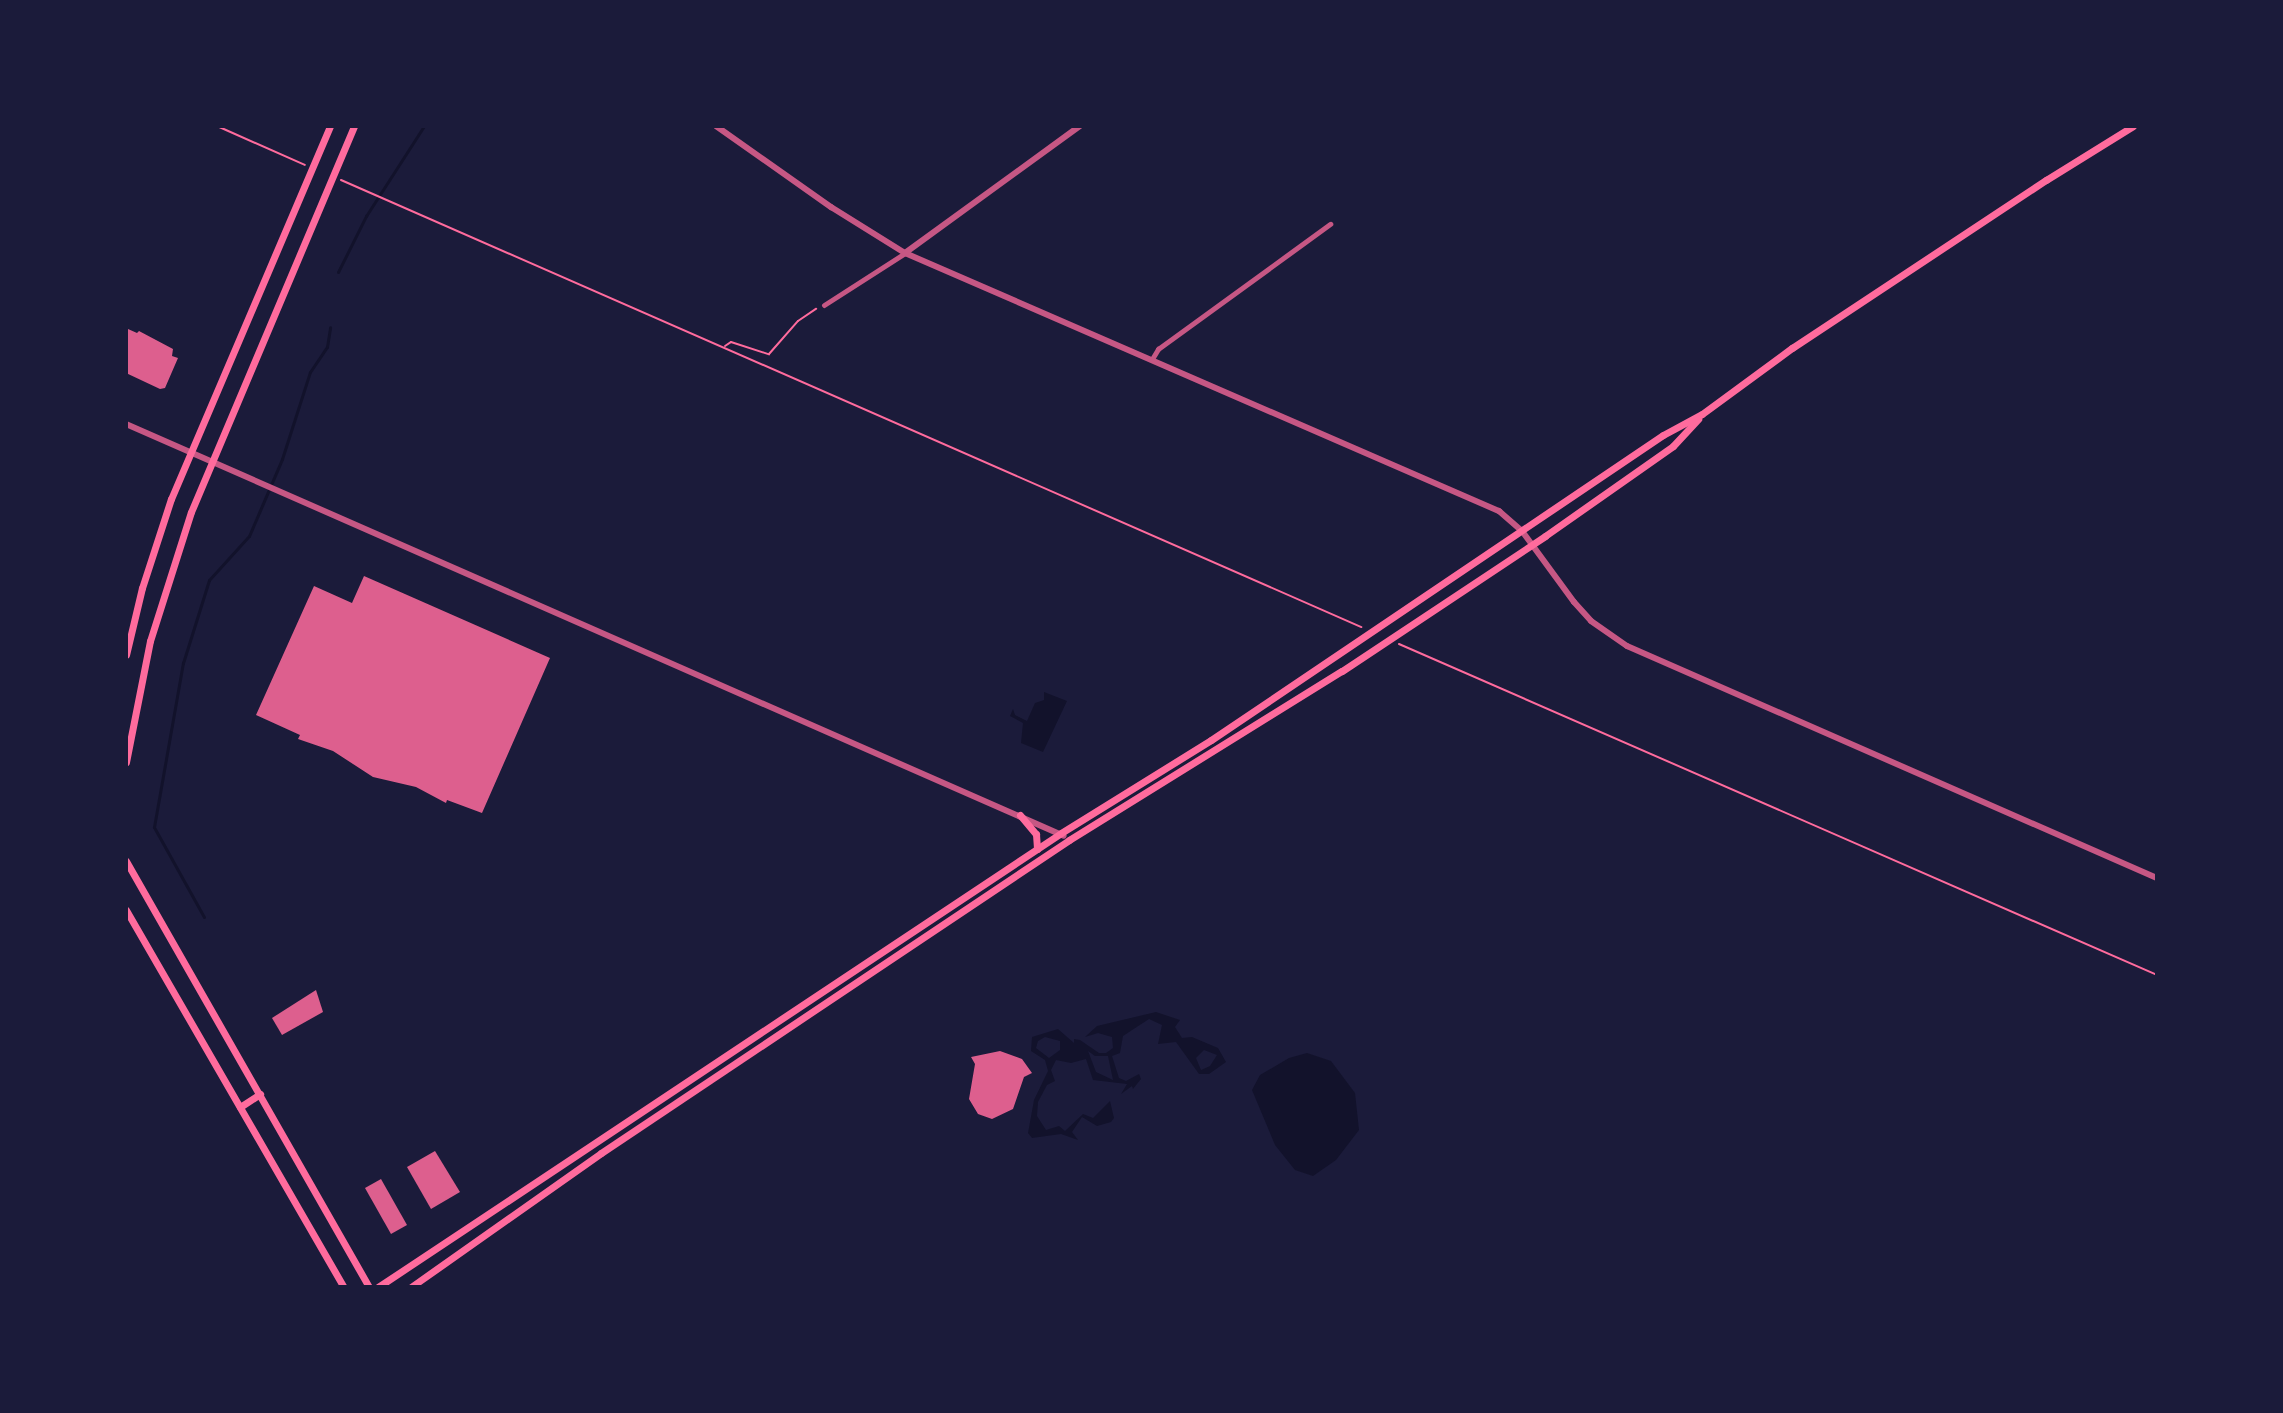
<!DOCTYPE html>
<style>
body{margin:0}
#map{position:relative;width:2283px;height:1413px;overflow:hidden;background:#1b1b3a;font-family:Spectral,serif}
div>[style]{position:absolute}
.water>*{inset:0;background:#12122b}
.stream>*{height:3px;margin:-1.5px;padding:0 1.5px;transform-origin:1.5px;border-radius:1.5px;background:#12122b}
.building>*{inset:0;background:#dd5f8e}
.path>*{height:2px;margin:-1px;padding:0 1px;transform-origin:1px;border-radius:1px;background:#ff6b9d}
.minor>*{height:5px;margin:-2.5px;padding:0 2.5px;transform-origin:2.5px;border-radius:2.5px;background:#c65784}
.tertiary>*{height:6px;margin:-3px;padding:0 3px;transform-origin:3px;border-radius:3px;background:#c65784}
.secondary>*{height:7px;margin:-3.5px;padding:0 3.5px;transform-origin:3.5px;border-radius:3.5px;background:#ff6b9d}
span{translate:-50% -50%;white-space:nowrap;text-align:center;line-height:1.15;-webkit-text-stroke:8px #1b1b3a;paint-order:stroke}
.frame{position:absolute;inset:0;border:128px solid #1b1b3a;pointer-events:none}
</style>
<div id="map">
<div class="water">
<i style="clip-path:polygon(1044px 692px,1067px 701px,1043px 752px,1021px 743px,1023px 723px,1010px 716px,1013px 709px,1015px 715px,1027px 721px,1035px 703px,1044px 700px)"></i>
<i style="clip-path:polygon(evenodd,1156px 1012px,1180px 1020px,1175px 1027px,1182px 1038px,1192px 1037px,1218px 1048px,1226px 1062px,1209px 1074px,1199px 1074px,1176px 1042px,1158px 1044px,1162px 1025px,1149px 1019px,1123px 1036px,1120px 1053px,1112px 1056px,1119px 1078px,1126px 1081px,1139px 1074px,1141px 1079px,1133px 1089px,1132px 1086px,1121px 1094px,1127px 1084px,1093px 1080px,1086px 1059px,1071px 1063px,1056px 1060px,1051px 1070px,1055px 1081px,1047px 1085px,1038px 1102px,1037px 1116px,1046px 1130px,1059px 1126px,1065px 1131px,1083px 1114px,1093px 1118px,1110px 1101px,1114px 1118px,1111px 1122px,1097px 1126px,1082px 1117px,1072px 1132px,1078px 1140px,1061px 1134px,1032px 1138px,1028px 1133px,1034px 1100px,1048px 1071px,1045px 1060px,1031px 1051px,1032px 1037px,1058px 1029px,1074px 1043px,1074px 1039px,1080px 1040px,1099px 1053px,1106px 1053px,1113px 1048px,1112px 1037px,1098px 1033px,1085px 1037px,1097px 1026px,1156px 1012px,1045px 1037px,1060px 1041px,1060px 1050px,1049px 1058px,1036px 1048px,1038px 1041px,1045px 1037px,1156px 1012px,1204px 1050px,1217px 1055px,1210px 1066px,1201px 1070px,1196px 1058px,1204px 1050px,1156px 1012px,1088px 1051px,1095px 1056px,1108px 1056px,1113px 1080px,1096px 1072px,1088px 1051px)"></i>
<i style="clip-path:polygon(1307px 1053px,1331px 1061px,1355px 1093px,1359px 1130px,1336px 1160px,1313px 1176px,1295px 1170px,1275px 1145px,1252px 1090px,1260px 1075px,1289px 1058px)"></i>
</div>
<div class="stream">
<i style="left:338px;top:272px;width:63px;rotate:-63.4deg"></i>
<i style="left:366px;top:216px;width:107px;rotate:-57.2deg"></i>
<i style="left:204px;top:917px;width:103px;rotate:-119.1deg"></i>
<i style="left:154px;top:827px;width:167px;rotate:-80deg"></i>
<i style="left:183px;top:663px;width:87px;rotate:-72.6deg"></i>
<i style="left:209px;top:580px;width:59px;rotate:-47.7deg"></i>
<i style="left:249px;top:536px;width:84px;rotate:-66.8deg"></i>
<i style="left:282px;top:459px;width:91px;rotate:-72.2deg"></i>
<i style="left:310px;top:372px;width:30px;rotate:-56deg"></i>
<i style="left:327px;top:347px;width:20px;rotate:-81deg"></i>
</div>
<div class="building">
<i style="clip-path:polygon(128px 329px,137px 333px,139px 331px,173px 349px,172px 356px,178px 358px,165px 388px,160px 389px,126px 373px)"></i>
<i style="clip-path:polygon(364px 576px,550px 658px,482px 813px,447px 800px,446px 803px,416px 787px,373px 777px,333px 751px,298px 739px,300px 735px,256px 715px,314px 586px,352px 603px)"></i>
<i style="clip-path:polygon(316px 990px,323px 1012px,282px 1035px,272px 1018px)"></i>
<i style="clip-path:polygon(1000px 1051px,1022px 1059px,1032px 1073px,1024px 1077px,1013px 1109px,992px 1119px,978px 1114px,969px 1099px,975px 1064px,971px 1057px)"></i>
<i style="clip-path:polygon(435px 1151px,460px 1192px,431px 1209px,407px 1167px)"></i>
<i style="clip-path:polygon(381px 1179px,407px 1225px,391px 1234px,365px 1188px)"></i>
</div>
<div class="path">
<i style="left:217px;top:126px;width:96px;rotate:23.9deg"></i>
<i style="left:341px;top:180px;width:1114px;rotate:23.66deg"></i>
<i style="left:725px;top:346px;width:7px;rotate:-34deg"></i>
<i style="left:731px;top:342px;width:40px;rotate:18deg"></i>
<i style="left:769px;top:354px;width:44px;rotate:-48.7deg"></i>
<i style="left:798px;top:321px;width:22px;rotate:-34deg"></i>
<i style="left:1399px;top:644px;width:827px;rotate:23.59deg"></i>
</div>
<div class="minor">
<i style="left:824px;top:305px;width:96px;rotate:-32.7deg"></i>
<i style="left:1152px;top:359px;width:12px;rotate:-59deg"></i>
<i style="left:1158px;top:349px;width:213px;rotate:-36deg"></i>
</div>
<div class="tertiary">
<i style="left:716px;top:126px;width:141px;rotate:35.2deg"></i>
<i style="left:831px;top:207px;width:87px;rotate:31.9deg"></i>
<i style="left:905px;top:253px;width:648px;rotate:23.48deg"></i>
<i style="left:1499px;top:511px;width:30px;rotate:41deg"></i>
<i style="left:1522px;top:531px;width:88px;rotate:53.8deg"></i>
<i style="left:1574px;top:602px;width:25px;rotate:48deg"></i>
<i style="left:1591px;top:621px;width:44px;rotate:34.8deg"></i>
<i style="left:1627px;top:646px;width:579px;rotate:23.64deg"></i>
<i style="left:905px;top:253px;width:216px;rotate:-36deg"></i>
<i style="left:126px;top:424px;width:1024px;rotate:23.71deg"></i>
</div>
<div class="secondary">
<i style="left:126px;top:655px;width:69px;rotate:-76.6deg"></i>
<i style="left:142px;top:588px;width:94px;rotate:-72deg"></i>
<i style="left:171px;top:499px;width:405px;rotate:-66.9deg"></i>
<i style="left:126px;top:762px;width:123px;rotate:-78.8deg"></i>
<i style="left:150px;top:641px;width:135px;rotate:-72.4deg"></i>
<i style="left:191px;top:512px;width:419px;rotate:-67.1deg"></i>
<i style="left:1020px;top:815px;width:25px;rotate:50deg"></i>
<i style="left:1036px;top:834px;width:15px;rotate:86deg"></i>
<i style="left:126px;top:861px;width:490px;rotate:60.3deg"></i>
<i style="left:126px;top:910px;width:435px;rotate:60deg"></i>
<i style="left:240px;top:1107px;width:24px;rotate:-33deg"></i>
<i style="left:378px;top:1287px;width:820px;rotate:-33.61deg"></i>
<i style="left:1061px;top:833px;width:176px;rotate:-31.8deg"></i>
<i style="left:1211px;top:740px;width:545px;rotate:-34.01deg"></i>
<i style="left:1663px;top:435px;width:44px;rotate:-28.3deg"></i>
<i style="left:1702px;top:414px;width:112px;rotate:-36.3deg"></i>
<i style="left:1792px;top:348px;width:305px;rotate:-33.5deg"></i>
<i style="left:2046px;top:180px;width:102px;rotate:-31.8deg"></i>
<i style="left:411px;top:1287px;width:232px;rotate:-35.2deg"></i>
<i style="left:601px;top:1153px;width:563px;rotate:-33.77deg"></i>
<i style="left:1069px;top:840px;width:321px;rotate:-31.8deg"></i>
<i style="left:1342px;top:671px;width:244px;rotate:-33.6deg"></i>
<i style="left:1545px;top:536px;width:156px;rotate:-35.1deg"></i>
<i style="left:1673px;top:446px;width:37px;rotate:-47deg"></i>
</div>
<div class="frame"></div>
</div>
